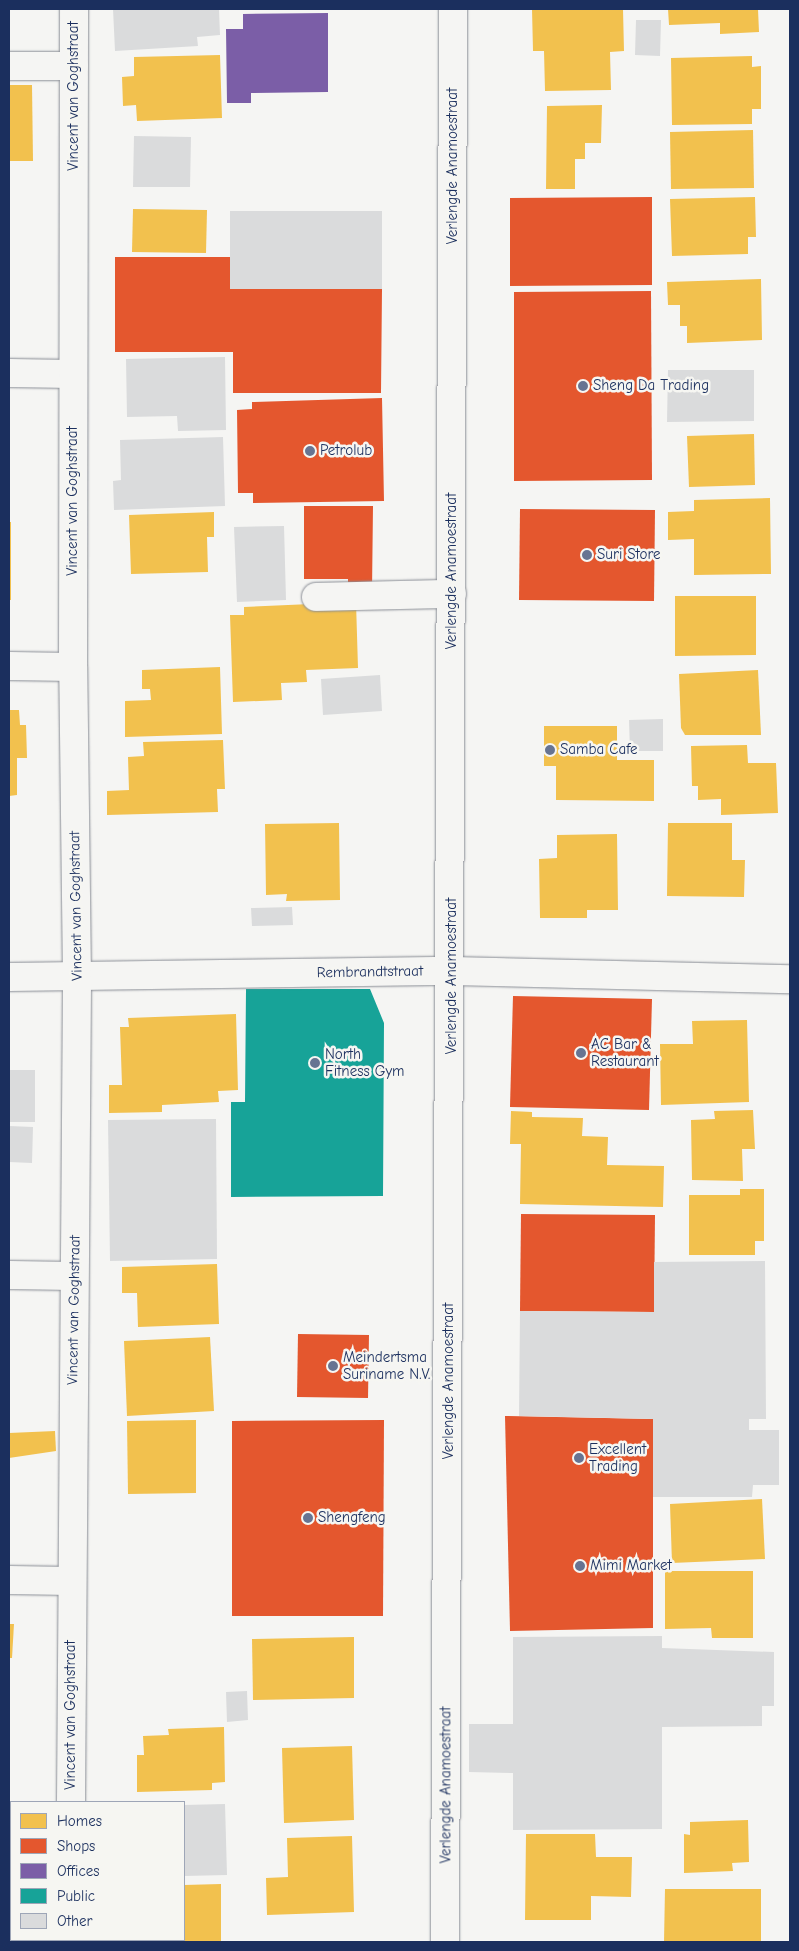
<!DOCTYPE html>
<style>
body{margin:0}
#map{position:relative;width:799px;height:1951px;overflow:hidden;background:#f5f5f3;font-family:"Comic Neue",sans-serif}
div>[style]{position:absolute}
.homes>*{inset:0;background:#f2c14e}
.shops>*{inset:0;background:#e4572e}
.offices>*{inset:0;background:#7b5ea7}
.public>*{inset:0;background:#17a398}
.building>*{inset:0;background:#dadbdc}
.roads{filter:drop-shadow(0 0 1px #898d95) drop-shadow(0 0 1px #898d95)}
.minor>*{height:28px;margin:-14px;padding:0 14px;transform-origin:14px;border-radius:14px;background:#f5f5f3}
.dots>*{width:14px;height:14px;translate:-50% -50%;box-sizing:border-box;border:2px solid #f6f6f2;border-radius:50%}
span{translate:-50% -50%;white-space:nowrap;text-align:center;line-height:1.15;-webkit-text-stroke:5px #f6f6f2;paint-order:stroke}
.street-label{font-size:15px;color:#1b2f5e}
.poi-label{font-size:15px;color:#1b2f5e}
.left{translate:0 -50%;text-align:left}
.frame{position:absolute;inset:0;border:10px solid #1b2f5e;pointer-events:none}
.legend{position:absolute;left:10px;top:1801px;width:175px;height:140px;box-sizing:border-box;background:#f6f6f2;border:1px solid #9ea6b7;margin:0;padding:6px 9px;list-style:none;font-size:15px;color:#1b2f5e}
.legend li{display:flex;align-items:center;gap:10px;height:25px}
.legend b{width:25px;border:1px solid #9ea6b7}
</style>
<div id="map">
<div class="homes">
<i style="clip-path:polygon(532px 9px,623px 9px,624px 51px,610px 52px,611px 90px,545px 91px,544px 51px,533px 51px)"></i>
<i style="clip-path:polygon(668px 9px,758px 9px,759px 32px,720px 34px,720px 23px,669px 25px)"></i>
<i style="clip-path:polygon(220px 55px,222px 118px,137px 121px,136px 105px,123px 106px,122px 77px,134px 76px,134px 57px)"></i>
<i style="clip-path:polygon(752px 56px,752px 67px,761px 66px,761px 109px,752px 109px,752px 124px,672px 125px,671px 58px)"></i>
<i style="clip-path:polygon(9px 85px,32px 85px,33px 161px,9px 161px)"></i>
<i style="clip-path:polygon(602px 105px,601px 143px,585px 143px,585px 159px,575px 159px,575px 189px,546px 189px,547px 106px)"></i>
<i style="clip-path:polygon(753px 130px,754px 188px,671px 189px,670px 132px)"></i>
<i style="clip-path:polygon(755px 197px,756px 237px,748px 237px,748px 254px,672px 256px,670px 199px)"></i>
<i style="clip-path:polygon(133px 209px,207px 210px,206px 253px,132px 252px)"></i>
<i style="clip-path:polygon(761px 279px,762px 340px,687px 343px,687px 326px,680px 326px,680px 305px,668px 305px,667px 282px)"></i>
<i style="clip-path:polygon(754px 434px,755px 485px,689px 487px,687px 436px)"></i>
<i style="clip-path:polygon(770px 498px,771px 574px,694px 575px,694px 539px,668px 540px,668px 512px,694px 511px,694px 500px)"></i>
<i style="clip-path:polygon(214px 512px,214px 537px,207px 537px,208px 572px,131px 574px,129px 515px)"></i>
<i style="clip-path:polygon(9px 522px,11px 522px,11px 600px,9px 600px)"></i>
<i style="clip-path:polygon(675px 596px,756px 596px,756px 655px,675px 656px)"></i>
<i style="clip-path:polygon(356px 602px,358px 668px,306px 670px,307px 682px,281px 683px,282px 700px,233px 702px,230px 615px,244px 615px,244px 607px)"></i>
<i style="clip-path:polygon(220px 667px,222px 734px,125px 737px,125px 701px,151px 700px,150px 689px,142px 689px,142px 670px)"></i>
<i style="clip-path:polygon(758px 670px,761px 735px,685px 735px,681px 728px,679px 674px)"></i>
<i style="clip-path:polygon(9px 710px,19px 710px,20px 725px,26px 725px,27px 758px,17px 758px,17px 795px,9px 796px)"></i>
<i style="clip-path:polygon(544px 726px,617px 726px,617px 760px,654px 760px,654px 801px,556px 800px,556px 766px,544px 766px)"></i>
<i style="clip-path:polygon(223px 740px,225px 789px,217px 789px,218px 812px,107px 815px,107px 791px,129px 790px,128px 757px,144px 756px,143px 742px)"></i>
<i style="clip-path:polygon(747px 745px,748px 763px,776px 763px,778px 813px,721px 815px,721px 799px,698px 800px,698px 786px,692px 786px,691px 746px)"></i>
<i style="clip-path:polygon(339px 823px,340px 900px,286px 901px,287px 894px,266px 895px,265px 824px)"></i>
<i style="clip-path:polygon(668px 823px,732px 823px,732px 860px,745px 860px,744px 897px,667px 896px)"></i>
<i style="clip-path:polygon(617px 834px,618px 910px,587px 910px,587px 918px,540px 918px,539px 859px,557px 858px,557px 835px)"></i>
<i style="clip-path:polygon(236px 1014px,238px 1090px,218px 1091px,219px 1102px,162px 1105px,162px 1112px,109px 1113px,109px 1085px,122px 1085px,120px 1027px,129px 1027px,128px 1018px)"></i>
<i style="clip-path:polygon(747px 1020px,749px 1102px,661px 1105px,660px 1044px,693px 1044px,692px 1021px)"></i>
<i style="clip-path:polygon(753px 1110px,755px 1149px,742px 1149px,743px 1181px,692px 1180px,691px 1120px,715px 1119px,714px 1111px)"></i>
<i style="clip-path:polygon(511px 1111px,532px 1112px,532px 1117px,583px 1118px,582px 1136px,608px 1137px,607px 1165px,664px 1166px,663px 1207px,520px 1204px,521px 1144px,510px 1144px)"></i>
<i style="clip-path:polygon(740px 1189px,764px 1189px,764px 1241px,755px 1241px,755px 1255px,689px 1255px,689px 1195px,740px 1195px)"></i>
<i style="clip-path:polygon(217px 1264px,219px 1324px,138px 1327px,137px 1293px,122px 1293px,122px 1267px)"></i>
<i style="clip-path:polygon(210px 1337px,214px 1411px,127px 1416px,124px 1341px)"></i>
<i style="clip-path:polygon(196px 1420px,196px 1493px,128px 1494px,127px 1421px)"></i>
<i style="clip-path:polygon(55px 1431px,56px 1451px,9px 1458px,9px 1433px)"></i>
<i style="clip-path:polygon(762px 1499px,765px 1559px,672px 1563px,670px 1504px)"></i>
<i style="clip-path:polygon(665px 1571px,753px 1571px,753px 1638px,712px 1638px,711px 1628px,665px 1629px)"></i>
<i style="clip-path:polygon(9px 1624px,14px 1624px,12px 1658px,9px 1658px)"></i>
<i style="clip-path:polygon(354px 1637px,354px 1698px,253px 1700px,252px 1639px)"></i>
<i style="clip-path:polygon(224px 1727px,225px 1782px,212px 1783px,212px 1790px,137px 1792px,137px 1755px,144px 1755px,143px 1736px,169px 1735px,168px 1729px)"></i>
<i style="clip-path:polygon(352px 1746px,354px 1820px,284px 1823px,282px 1748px)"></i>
<i style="clip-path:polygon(748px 1820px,749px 1862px,732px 1863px,733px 1871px,684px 1873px,684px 1834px,690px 1835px,690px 1822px)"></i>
<i style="clip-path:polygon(526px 1834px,595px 1834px,596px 1857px,632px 1857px,631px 1897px,591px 1896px,591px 1920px,525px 1920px)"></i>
<i style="clip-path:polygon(352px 1836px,354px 1912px,267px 1915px,266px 1878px,288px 1877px,287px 1838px)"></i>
<i style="clip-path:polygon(221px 1884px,221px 1942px,111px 1942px,184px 1940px,184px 1885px)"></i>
<i style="clip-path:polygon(665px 1889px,761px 1889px,761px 1942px,664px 1942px)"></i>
</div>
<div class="shops">
<i style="clip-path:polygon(652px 197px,652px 285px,510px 286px,510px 198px)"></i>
<i style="clip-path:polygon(115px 257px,230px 257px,230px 289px,382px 289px,381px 393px,233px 393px,233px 352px,115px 352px)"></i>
<i style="clip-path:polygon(651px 291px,652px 480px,514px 481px,514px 292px)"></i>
<i style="clip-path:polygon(382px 398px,384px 501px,253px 503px,253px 493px,238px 493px,237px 410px,252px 409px,252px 402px)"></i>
<i style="clip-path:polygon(304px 506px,373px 506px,372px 592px,348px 592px,348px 579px,304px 579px)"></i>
<i style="clip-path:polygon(520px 509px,655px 510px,654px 601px,519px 600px)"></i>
<i style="clip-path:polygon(513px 996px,652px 999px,649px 1110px,510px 1107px)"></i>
<i style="clip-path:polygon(521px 1214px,655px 1215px,654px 1312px,520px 1311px)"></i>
<i style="clip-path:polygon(298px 1334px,369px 1335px,368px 1398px,297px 1397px)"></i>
<i style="clip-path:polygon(505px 1416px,653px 1419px,653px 1628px,510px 1631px)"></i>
<i style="clip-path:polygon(384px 1420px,383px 1616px,232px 1616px,232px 1421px)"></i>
</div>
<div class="offices">
<i style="clip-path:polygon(328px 13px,328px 92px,251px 93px,251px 103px,227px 103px,226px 29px,243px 29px,243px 14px)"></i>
</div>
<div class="public">
<i style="clip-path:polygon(246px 989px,370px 989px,384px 1023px,383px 1196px,231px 1197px,231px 1102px,245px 1102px)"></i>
</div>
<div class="building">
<i style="clip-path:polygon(113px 9px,219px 9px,220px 35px,197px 37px,198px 46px,115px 51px)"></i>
<i style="clip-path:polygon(636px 20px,661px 20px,660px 56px,635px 55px)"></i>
<i style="clip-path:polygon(134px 136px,191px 137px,190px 187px,133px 187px)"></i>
<i style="clip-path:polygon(230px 211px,382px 211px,382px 289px,230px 289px)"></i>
<i style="clip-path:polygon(225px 357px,226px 430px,178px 431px,177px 416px,127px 417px,126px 359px)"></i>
<i style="clip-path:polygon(668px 370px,754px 370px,754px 421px,667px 422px)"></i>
<i style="clip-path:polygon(223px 437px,225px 506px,114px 510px,113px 481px,121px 480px,120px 440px)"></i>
<i style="clip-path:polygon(284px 526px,286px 600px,237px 602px,234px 527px)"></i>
<i style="clip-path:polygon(380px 675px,382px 711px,323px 715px,321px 679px)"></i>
<i style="clip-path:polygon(663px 719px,663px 751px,630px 751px,629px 720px)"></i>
<i style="clip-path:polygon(292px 907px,293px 925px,252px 926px,251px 908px)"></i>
<i style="clip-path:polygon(9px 1070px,35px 1070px,35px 1122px,9px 1122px)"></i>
<i style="clip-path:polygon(216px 1119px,217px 1259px,110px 1261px,108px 1120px)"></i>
<i style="clip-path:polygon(9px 1126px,33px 1127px,32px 1163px,9px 1162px)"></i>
<i style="clip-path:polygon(765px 1261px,766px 1419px,749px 1419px,749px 1430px,779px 1430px,779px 1485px,753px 1485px,752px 1497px,653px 1497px,653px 1419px,519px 1416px,520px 1311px,654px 1312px,654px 1262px)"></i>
<i style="clip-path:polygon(662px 1636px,662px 1648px,774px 1652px,774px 1706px,762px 1706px,762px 1726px,662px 1727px,662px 1829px,513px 1830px,513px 1773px,469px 1772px,469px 1724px,513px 1724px,513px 1637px)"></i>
<i style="clip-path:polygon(247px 1691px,248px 1720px,227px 1722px,226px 1692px)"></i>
<i style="clip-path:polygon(225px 1804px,227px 1875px,184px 1876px,184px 1805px)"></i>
<i style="clip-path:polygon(9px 1906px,11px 1906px,12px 1942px,9px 1942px)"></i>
</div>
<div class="roads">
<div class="minor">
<i style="left:9px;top:66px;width:65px"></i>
<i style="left:9px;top:373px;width:64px;rotate:0.9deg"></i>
<i style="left:316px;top:597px;width:136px;rotate:-1.3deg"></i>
<i style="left:9px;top:666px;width:64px;rotate:0.9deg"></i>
<i style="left:9px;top:977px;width:443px;rotate:-0.8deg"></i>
<i style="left:452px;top:971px;width:338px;rotate:1.4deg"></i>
<i style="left:9px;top:1275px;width:65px;rotate:0.9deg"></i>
<i style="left:9px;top:1580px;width:62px;rotate:0.9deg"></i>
<i style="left:71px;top:1802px;width:824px;rotate:-89.58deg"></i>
<i style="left:77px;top:978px;width:311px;rotate:-90.7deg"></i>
<i style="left:73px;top:667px;width:658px;rotate:-89.91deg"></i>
<i style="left:9px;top:1883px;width:2px"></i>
<i style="left:72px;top:1940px;width:2px;rotate:90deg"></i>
<i style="left:445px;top:1942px;width:1933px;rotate:-89.76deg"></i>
</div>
</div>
<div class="dots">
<i style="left:583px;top:386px;background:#677492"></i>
<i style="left:310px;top:451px;background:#677492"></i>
<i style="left:587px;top:555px;background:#677492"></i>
<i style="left:550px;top:750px;background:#677492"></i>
<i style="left:581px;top:1053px;background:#677492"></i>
<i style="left:315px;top:1063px;background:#677492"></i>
<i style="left:333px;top:1366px;background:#677492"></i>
<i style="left:579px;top:1458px;background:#677492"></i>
<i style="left:308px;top:1518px;background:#677492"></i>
<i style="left:580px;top:1566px;background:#677492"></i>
</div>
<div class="street-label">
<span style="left:74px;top:96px;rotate:-90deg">Vincent van Goghstraat</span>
<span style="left:453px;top:166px;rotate:-90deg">Verlengde Anamoestraat</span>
<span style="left:73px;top:501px;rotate:-90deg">Vincent van Goghstraat</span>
<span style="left:452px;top:571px;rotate:-90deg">Verlengde Anamoestraat</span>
<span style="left:76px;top:906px;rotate:-91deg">Vincent van Goghstraat</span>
<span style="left:370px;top:972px;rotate:-1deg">Rembrandtstraat</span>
<span style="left:452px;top:976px;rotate:-90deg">Verlengde Anamoestraat</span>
<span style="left:74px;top:1310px;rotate:-89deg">Vincent van Goghstraat</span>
<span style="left:449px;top:1381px;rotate:-90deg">Verlengde Anamoestraat</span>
<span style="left:71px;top:1715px;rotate:-90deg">Vincent van Goghstraat</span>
<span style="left:446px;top:1785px;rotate:-90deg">Verlengde Anamoestraat</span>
</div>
<div class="poi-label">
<span class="left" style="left:593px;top:386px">Sheng Da Trading</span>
<span class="left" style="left:320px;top:451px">Petrolub</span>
<span class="left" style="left:597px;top:555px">Suri Store</span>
<span class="left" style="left:560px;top:750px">Samba Cafe</span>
<span class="left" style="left:591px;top:1053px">AC Bar &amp;<br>Restaurant</span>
<span class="left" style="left:325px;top:1063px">North<br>Fitness Gym</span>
<span class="left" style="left:343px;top:1366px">Meindertsma<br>Suriname N.V.</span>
<span class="left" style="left:589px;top:1458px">Excellent<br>Trading</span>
<span class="left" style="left:318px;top:1518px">Shengfeng</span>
<span class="left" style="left:590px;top:1566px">Mimi Market</span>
</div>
<div class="frame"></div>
<ul class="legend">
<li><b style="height:14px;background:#f2c14e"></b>Homes</li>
<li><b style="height:14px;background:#e4572e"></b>Shops</li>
<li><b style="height:14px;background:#7b5ea7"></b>Offices</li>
<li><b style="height:14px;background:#17a398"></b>Public</li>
<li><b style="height:14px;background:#dadbdc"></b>Other</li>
</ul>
</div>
